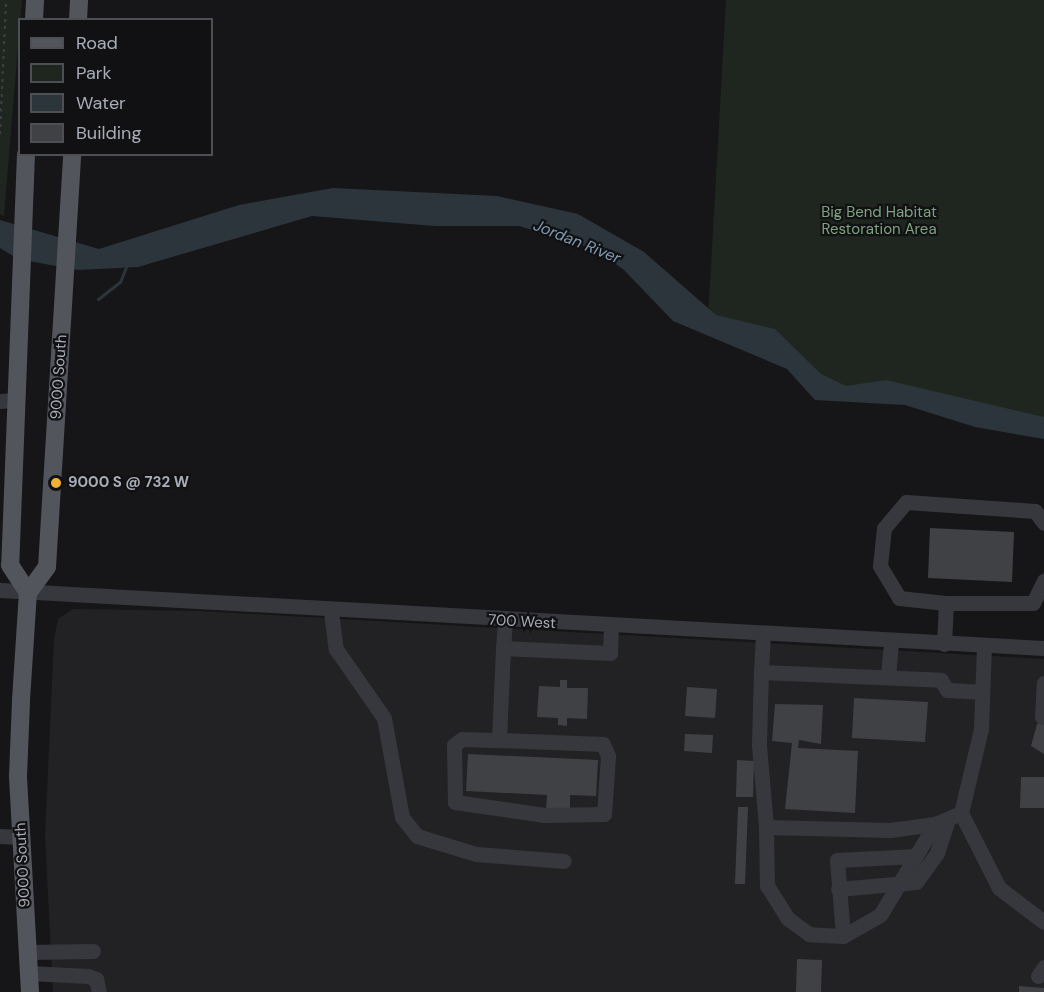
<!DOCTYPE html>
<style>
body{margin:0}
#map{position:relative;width:1044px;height:992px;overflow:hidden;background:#161618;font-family:"DM Sans",sans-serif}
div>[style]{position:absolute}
.built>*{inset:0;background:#222225}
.green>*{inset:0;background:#1e261f}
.water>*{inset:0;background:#2c353c}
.stream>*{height:3px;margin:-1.5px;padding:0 1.5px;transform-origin:1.5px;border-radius:1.5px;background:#2c353c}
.building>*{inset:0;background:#404145}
.path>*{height:2px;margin-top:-1px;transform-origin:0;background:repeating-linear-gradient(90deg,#3d3f44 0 3px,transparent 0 7.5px)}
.minor>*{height:15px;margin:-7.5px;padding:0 7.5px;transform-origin:7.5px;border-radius:7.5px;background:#37383d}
.major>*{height:18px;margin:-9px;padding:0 9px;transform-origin:9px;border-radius:9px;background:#53555c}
.dots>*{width:16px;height:16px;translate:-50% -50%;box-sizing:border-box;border:3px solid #111113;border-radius:50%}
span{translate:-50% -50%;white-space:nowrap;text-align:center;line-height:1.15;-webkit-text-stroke:4.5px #111113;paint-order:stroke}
.park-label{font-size:15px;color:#7fa381}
.street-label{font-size:15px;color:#a8adb8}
.poi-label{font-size:15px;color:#a8adb8;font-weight:700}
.left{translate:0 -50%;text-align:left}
.water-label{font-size:16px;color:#7f9bb3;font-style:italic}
.legend{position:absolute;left:18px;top:18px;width:195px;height:138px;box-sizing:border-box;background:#111113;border:2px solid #4d4f55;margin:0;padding:8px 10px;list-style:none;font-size:18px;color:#a8adb8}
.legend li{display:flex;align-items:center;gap:12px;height:30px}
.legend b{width:30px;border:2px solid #4d4f55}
</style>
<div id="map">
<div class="built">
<i style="clip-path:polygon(73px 609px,199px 611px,1044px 659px,1044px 992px,53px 992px,45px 836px,54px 639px,58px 619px)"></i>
</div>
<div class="green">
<i style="clip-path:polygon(0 0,22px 0,4px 216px,0 214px)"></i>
<i style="clip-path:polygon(726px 0,1044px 0,1044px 422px,828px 388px,708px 318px)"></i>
</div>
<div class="water">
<i style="clip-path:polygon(333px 188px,497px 196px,578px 214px,644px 252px,716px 315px,775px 329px,821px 374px,846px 386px,886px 380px,1044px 417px,1044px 439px,975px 427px,905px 405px,815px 400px,787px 369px,673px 321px,624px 270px,594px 249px,519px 226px,435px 226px,312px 216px,138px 267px,78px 270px,18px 259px,0 248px,0 220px,99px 249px,239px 205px)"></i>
</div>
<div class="stream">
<i style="left:98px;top:299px;width:28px;rotate:-38deg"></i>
<i style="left:120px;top:282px;width:18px;rotate:-68deg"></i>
</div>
<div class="building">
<i style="clip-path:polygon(930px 528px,1014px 532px,1012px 582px,928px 578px)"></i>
<i style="clip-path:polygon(560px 680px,567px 680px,567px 688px,588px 688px,587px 719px,567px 718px,567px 726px,558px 725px,558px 718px,537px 717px,539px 686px,560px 687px)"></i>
<i style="clip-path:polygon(687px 687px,717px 689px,715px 718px,685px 716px)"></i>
<i style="clip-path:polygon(854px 698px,928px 702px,925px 742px,852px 738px)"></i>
<i style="clip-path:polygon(775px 704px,823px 705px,821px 744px,799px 740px,798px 748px,858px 751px,855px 813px,785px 809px,792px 743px,772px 741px)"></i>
<i style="clip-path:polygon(1037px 724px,1044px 724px,1044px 754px,1031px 746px)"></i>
<i style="clip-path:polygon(685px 734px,713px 735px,712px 753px,684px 751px)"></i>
<i style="clip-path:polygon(468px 754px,598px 760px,596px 796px,570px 795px,570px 812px,546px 811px,547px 795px,466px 791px)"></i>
<i style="clip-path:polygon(737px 760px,754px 761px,753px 797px,736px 797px)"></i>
<i style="clip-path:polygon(1021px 777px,1044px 777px,1044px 808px,1020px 808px)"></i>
<i style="clip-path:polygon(738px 807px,748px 807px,745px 884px,735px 884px)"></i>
<i style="clip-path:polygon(797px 959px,822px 960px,821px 992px,796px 992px)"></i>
<i style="clip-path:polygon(1019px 986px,1044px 988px,1044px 992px,1019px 992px)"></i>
</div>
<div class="path">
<i style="left:0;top:134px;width:134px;rotate:-87.4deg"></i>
</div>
<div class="minor">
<i style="left:0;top:401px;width:16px;rotate:-4deg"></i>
<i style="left:1044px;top:523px;width:15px;rotate:-127deg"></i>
<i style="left:1035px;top:511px;width:129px;rotate:-176deg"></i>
<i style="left:906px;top:502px;width:34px;rotate:130deg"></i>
<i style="left:884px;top:528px;width:38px;rotate:96deg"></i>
<i style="left:880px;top:566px;width:37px;rotate:59deg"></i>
<i style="left:899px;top:598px;width:47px;rotate:6.1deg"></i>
<i style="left:946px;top:603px;width:87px"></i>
<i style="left:1033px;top:603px;width:25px;rotate:-64deg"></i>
<i style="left:0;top:590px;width:1046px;rotate:3.18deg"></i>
<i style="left:331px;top:611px;width:38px;rotate:83deg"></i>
<i style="left:336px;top:649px;width:84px;rotate:55.2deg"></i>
<i style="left:384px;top:718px;width:101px;rotate:79.7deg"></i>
<i style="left:402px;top:817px;width:24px;rotate:52deg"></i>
<i style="left:417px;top:836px;width:62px;rotate:17deg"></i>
<i style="left:476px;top:854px;width:88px;rotate:4.5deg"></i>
<i style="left:505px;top:621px;width:27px;rotate:94deg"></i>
<i style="left:503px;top:648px;width:107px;rotate:2.7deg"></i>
<i style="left:610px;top:653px;width:26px;rotate:-88deg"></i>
<i style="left:763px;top:634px;width:38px;rotate:93deg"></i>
<i style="left:761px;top:672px;width:180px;rotate:2.5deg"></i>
<i style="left:941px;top:680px;width:12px;rotate:59deg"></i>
<i style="left:947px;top:690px;width:34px;rotate:3deg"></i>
<i style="left:944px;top:644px;width:41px;rotate:-87.2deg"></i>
<i style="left:984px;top:646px;width:83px;rotate:92.1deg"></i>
<i style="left:981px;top:729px;width:86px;rotate:103.4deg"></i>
<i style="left:961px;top:813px;width:84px;rotate:63.1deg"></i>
<i style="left:999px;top:888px;width:56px;rotate:37.1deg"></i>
<i style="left:761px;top:672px;width:73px;rotate:91.6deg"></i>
<i style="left:759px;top:745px;width:82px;rotate:85.1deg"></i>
<i style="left:888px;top:677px;width:36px;rotate:-85deg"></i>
<i style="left:1042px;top:717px;width:34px;rotate:-87deg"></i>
<i style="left:499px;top:740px;width:104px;rotate:2.2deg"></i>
<i style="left:603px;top:744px;width:13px;rotate:67deg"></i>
<i style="left:608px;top:756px;width:58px;rotate:93.9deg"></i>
<i style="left:604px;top:814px;width:59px;rotate:179deg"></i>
<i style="left:545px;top:815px;width:91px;rotate:-171.8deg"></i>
<i style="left:455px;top:802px;width:57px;rotate:-91deg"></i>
<i style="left:454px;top:745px;width:10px;rotate:-37deg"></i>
<i style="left:462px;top:739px;width:37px;rotate:2deg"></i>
<i style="left:499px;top:740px;width:92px;rotate:-87.5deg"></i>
<i style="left:935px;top:824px;width:106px;rotate:121.1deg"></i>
<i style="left:880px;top:915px;width:43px;rotate:150.4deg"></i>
<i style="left:843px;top:936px;width:34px;rotate:-177deg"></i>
<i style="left:809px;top:934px;width:26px;rotate:-144deg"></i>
<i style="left:788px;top:919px;width:39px;rotate:-122deg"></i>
<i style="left:767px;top:886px;width:59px;rotate:-91deg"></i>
<i style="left:766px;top:827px;width:124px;rotate:1.4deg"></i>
<i style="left:890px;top:830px;width:45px;rotate:-7.6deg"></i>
<i style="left:935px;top:824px;width:28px;rotate:-23deg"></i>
<i style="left:0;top:836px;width:21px;rotate:3deg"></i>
<i style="left:838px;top:889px;width:78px;rotate:-5.1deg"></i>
<i style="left:916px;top:882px;width:36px;rotate:-54deg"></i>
<i style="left:937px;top:853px;width:36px;rotate:-72deg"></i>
<i style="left:843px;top:936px;width:76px;rotate:-94.5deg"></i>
<i style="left:837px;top:860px;width:79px;rotate:-2.9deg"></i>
<i style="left:28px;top:952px;width:65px;rotate:-0.9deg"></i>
<i style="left:29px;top:973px;width:59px;rotate:2.9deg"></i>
<i style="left:88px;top:976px;width:9px;rotate:21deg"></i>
<i style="left:96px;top:979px;width:13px;rotate:77deg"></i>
<i style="left:1038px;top:976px;width:11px;rotate:-56deg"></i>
</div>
<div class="major">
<i style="left:34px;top:20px;width:20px;rotate:-87deg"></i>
<i style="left:78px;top:20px;width:20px;rotate:-87deg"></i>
<i style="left:26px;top:154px;width:411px;rotate:92.2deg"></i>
<i style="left:10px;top:565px;width:33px;rotate:57deg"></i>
<i style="left:30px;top:992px;width:216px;rotate:-93.2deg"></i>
<i style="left:18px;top:776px;width:76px;rotate:-87.7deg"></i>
<i style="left:21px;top:700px;width:107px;rotate:-86.3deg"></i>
<i style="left:28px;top:593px;width:32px;rotate:-54deg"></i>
<i style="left:47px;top:567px;width:414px;rotate:-86.5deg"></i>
</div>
<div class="dots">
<i style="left:56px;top:483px;background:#f2b134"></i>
</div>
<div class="park-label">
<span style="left:879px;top:221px">Big Bend Habitat<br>Restoration Area</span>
</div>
<div class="street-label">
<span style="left:59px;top:377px;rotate:-86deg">9000 South</span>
<span style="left:522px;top:622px;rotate:3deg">700 West</span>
<span style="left:23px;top:865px;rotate:-93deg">9000 South</span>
</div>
<div class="poi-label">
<span class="left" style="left:68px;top:483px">9000 S @ 732 W</span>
</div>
<div class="water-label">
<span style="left:577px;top:242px;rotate:22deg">Jordan River</span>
</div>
<ul class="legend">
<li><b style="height:8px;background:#53555c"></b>Road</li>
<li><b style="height:16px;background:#1e261f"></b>Park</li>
<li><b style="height:16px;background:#2c353c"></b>Water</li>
<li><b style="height:16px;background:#404145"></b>Building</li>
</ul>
</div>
